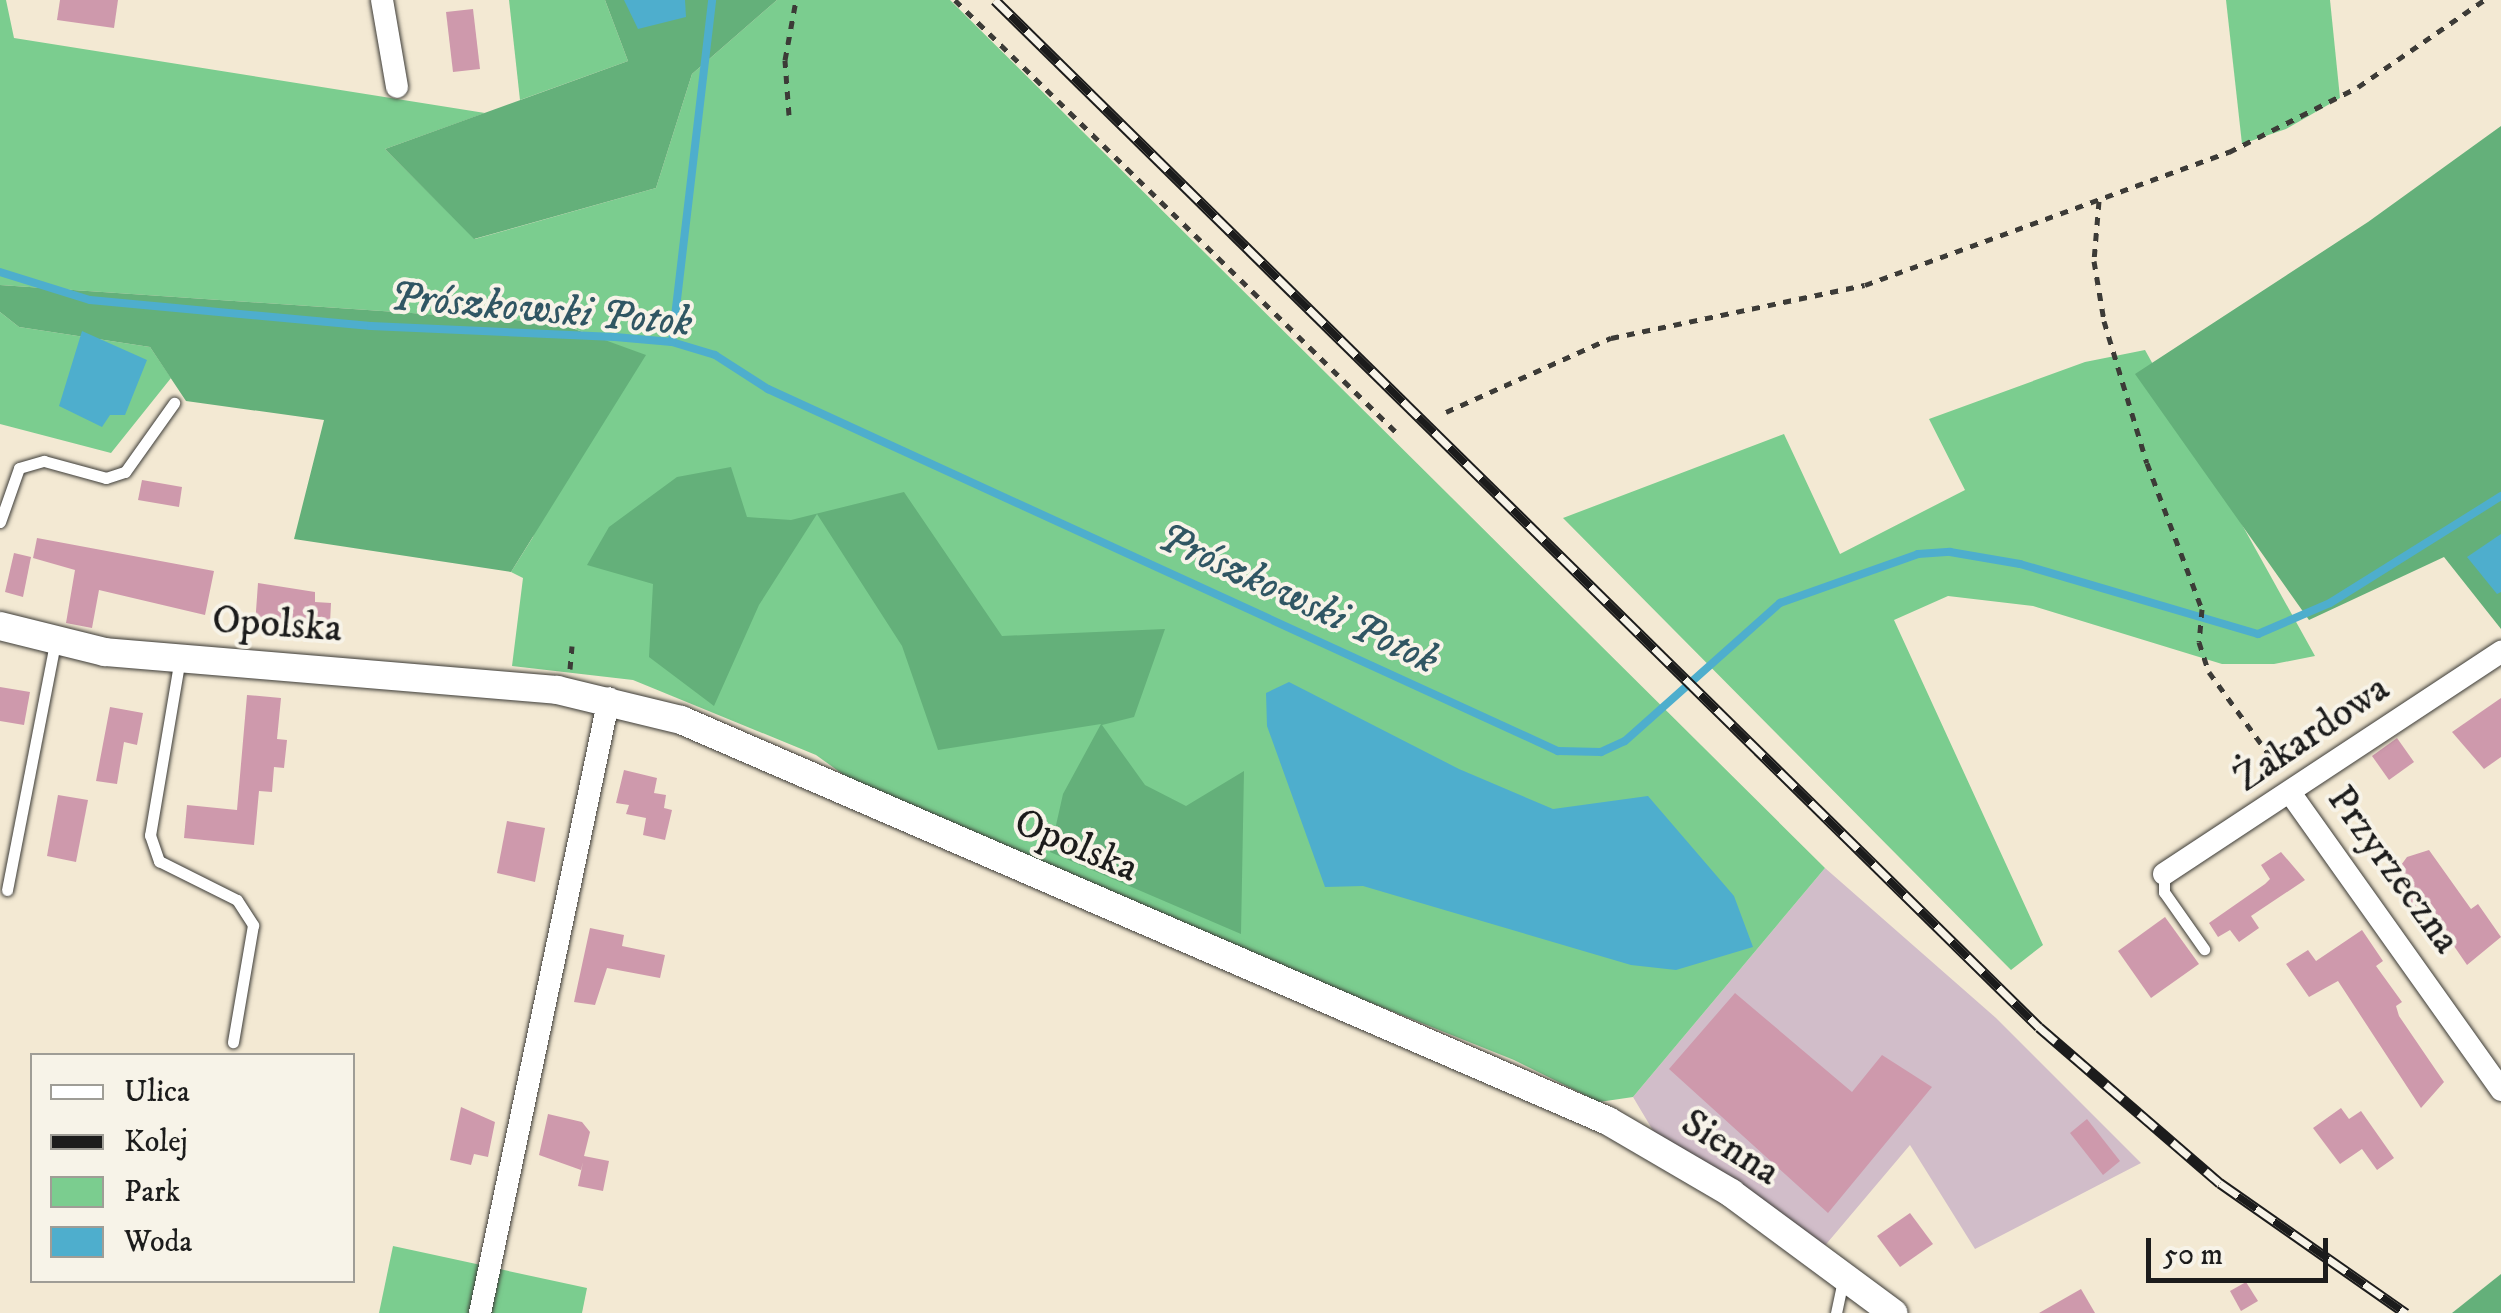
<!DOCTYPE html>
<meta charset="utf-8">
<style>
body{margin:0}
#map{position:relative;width:2501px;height:1313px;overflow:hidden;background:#f3e9d3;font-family:"IM FELL DW Pica",serif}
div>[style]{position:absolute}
.industrial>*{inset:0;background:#d1bdc9}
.green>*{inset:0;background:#7bcd8f}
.forest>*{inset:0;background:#64b07a}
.water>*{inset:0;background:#4eaecd}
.stream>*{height:8px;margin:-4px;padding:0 4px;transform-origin:4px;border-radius:4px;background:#4eaecd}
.building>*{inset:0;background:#ce99ac}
.path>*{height:5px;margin-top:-2.5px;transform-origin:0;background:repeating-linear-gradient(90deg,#3c3b37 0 8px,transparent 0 16px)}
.roads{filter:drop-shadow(0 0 2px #3c3b37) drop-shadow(0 0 2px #3c3b37)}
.service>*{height:11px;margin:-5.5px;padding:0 5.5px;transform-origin:5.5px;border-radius:5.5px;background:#fff}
.minor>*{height:22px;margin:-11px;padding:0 11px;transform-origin:11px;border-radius:11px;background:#fff}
.tertiary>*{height:28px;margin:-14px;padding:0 14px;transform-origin:14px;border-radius:14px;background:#fff}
.rail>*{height:11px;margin-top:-5.5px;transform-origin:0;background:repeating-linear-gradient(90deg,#f7f3e8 0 22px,#1c1c1c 0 44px);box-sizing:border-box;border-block:2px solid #1c1c1c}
span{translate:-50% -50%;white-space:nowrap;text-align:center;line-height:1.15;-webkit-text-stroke:8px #f7f3e8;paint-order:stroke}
.street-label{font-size:40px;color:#1c1c1c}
.water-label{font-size:42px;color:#305663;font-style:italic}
.legend{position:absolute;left:30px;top:1053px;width:325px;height:230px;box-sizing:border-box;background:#f7f3e8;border:2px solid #9f9d96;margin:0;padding:12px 18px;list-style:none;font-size:30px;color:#1c1c1c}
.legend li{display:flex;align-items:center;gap:20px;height:50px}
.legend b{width:50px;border:2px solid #9f9d96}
.scale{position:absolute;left:2146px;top:1238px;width:182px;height:45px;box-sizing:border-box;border:5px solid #1c1c1c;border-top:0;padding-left:12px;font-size:30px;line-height:35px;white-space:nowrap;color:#1c1c1c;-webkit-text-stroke:8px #f7f3e8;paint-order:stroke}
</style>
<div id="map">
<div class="industrial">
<i style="clip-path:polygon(1825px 868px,1996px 1018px,2141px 1163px,1975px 1249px,1910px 1145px,1817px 1255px,1667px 1154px,1633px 1097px)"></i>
</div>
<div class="green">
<i style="clip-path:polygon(0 0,6px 0,14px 38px,485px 113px,385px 149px,475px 239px,656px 188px,692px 74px,777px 0,950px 0,1825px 868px,1633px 1097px,1599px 1102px,1514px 1060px,897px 813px,816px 755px,633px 680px,512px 666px,523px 578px,511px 572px,533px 537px,583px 332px,558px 323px,0 285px)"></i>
<i style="clip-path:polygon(509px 0,605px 0,628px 61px,520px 100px)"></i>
<i style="clip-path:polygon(2226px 0,2330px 0,2340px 98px,2286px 129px,2242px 144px)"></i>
<i style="clip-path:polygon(0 312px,19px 327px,150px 347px,171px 378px,111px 453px,0 424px)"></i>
<i style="clip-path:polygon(2145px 350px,2315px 656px,2274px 664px,2222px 664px,2033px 606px,1948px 596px,1894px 620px,2043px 945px,2011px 970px,1563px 518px,1784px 434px,1840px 554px,1965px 490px,1929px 419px,2085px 362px)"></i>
<i style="clip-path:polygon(393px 1246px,587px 1288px,582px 1313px,379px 1313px)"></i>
</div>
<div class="forest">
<i style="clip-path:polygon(605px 0,777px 0,692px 74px,656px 188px,474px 239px,385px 149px,628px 61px)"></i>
<i style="clip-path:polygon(2501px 126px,2501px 629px,2444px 557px,2309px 620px,2135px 374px,2368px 222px)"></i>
<i style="clip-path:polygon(0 285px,558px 323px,646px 355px,511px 572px,294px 539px,324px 420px,186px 401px,150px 347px,19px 327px,0 312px)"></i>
<i style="clip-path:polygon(731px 467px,747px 517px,791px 520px,904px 492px,1002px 636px,1165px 629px,1134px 717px,1102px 725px,1145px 785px,1186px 806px,1244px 771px,1241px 934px,1050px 852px,1063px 794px,1101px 724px,938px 750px,902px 646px,817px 514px,759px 605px,714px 706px,649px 657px,653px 584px,587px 565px,609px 527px,677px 477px)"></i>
<i style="clip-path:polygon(2501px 1274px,2501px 1313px,2452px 1313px)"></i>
</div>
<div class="water">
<i style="clip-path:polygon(624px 0,685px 0,686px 17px,638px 29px)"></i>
<i style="clip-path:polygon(82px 331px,147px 360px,125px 415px,110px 415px,102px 427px,59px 406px)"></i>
<i style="clip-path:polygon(2501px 534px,2501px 592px,2497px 594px,2467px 557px)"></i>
<i style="clip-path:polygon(1289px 682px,1459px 769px,1553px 809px,1648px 796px,1734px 896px,1753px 947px,1676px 970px,1631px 965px,1363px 886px,1325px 887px,1267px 726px,1266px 693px)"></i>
</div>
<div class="stream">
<i style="left:0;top:272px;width:94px;rotate:17.3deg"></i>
<i style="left:90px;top:300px;width:282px;rotate:5.3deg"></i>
<i style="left:371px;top:326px;width:244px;rotate:2.6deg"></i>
<i style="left:615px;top:337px;width:57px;rotate:5deg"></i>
<i style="left:672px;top:342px;width:45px;rotate:16.8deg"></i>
<i style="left:715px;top:355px;width:63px;rotate:32.7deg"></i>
<i style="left:768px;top:389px;width:869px;rotate:24.62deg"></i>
<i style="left:1558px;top:751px;width:43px;rotate:1.3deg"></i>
<i style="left:1601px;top:752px;width:26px;rotate:-25deg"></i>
<i style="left:1625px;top:741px;width:208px;rotate:-41.7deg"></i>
<i style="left:1780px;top:603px;width:146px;rotate:-19.5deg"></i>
<i style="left:1918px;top:554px;width:32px;rotate:-4deg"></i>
<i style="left:1950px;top:552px;width:71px;rotate:9.7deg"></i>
<i style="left:2020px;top:564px;width:248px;rotate:16.4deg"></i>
<i style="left:2258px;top:634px;width:78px;rotate:-23.3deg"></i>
<i style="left:2330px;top:603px;width:202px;rotate:-32deg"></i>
<i style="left:672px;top:342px;width:344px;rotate:-83.3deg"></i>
</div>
<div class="building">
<i style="clip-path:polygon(60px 0,118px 0,114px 28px,57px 20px)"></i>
<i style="clip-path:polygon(473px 9px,480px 69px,453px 72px,446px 12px)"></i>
<i style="clip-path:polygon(142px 480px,182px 487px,179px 507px,138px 500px)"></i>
<i style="clip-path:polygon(37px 538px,214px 571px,205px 615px,99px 590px,92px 628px,66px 623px,75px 570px,33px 558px)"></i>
<i style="clip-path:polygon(14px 553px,31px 557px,23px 597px,5px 592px)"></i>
<i style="clip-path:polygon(258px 583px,315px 592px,315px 602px,331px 603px,330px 623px,255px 625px)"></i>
<i style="clip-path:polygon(0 687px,30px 692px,24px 725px,0 721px)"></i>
<i style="clip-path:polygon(247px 695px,281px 698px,277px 739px,287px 740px,284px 768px,274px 767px,272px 792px,259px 791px,254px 845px,184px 838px,187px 805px,237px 810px)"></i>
<i style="clip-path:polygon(2501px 698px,2501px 757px,2484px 769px,2452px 732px)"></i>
<i style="clip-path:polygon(110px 707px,143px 713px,137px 745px,124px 742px,117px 784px,96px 781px)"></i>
<i style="clip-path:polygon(2397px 738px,2414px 762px,2389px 780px,2372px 756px)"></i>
<i style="clip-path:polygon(624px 770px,657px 778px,654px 793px,666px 795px,664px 808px,672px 810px,665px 840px,643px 835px,646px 818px,626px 814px,629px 805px,616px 803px)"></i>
<i style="clip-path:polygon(58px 795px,88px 800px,76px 862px,47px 856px)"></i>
<i style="clip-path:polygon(507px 821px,545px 828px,535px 882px,497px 873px)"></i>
<i style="clip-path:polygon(2429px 850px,2471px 909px,2478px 904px,2501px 937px,2467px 965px,2423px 901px,2414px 907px,2393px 876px,2407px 857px)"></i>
<i style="clip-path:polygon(2281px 852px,2305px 880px,2251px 916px,2259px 928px,2239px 942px,2230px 930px,2218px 937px,2209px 923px,2265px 884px,2270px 879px,2261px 865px)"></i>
<i style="clip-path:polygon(2165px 917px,2199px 964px,2151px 998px,2118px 951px)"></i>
<i style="clip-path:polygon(590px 928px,624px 935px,622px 946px,665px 955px,660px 978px,607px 968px,595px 1005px,574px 1002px)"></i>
<i style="clip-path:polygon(2362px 930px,2383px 961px,2376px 966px,2402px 1002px,2396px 1006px,2399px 1016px,2444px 1082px,2421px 1108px,2338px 981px,2309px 997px,2286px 964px,2308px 950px,2316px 961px)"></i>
<i style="clip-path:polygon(1735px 993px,1852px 1092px,1882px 1055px,1932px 1087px,1828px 1213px,1669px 1069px)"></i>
<i style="clip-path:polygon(461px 1107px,495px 1122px,488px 1157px,474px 1154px,471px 1165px,450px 1160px)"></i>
<i style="clip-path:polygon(2341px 1108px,2349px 1119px,2361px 1111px,2394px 1158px,2377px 1170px,2362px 1149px,2340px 1164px,2313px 1128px)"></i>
<i style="clip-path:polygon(548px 1114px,582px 1122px,590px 1132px,584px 1156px,609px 1161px,603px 1191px,578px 1186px,583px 1162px,581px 1170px,539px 1155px)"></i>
<i style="clip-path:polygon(2087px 1119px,2120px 1161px,2103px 1175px,2070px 1133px)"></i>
<i style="clip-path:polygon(1910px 1213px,1933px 1244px,1900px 1267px,1877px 1236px)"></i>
<i style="clip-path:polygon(2246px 1282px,2258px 1301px,2241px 1311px,2230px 1291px)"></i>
<i style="clip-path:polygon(2081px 1289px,2095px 1313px,2039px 1313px)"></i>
</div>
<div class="path">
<i style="left:955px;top:0;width:620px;rotate:44.41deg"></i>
<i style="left:789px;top:115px;width:55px;rotate:-94.2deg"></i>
<i style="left:785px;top:60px;width:61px;rotate:-79.6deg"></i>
<i style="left:2099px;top:201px;width:60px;rotate:94.8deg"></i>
<i style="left:2094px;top:261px;width:61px;rotate:80.5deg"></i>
<i style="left:2104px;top:321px;width:148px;rotate:73.2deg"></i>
<i style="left:2147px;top:463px;width:156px;rotate:69.4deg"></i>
<i style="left:2202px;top:609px;width:33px;rotate:95deg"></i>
<i style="left:2199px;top:642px;width:32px;rotate:72deg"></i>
<i style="left:2209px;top:672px;width:122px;rotate:54deg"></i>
<i style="left:1446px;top:412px;width:181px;rotate:-24.2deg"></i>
<i style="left:1611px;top:338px;width:259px;rotate:-11.8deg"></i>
<i style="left:1865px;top:285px;width:388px;rotate:-20.1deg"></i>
<i style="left:2229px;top:152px;width:144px;rotate:-26.7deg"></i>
<i style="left:2358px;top:87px;width:153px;rotate:-34.6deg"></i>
<i style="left:570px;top:669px;width:23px;rotate:-85deg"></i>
</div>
<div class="roads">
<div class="service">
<i style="left:0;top:522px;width:57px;rotate:-70.6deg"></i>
<i style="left:19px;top:468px;width:26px;rotate:-16deg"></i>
<i style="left:44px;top:461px;width:64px;rotate:15.3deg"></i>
<i style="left:106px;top:478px;width:20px;rotate:-18deg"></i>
<i style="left:125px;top:472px;width:85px;rotate:-54.6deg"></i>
<i style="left:180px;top:658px;width:180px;rotate:99.6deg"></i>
<i style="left:150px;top:835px;width:28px;rotate:71deg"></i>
<i style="left:159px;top:861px;width:87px;rotate:26.6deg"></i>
<i style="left:237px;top:900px;width:30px;rotate:57deg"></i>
<i style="left:253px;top:925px;width:119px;rotate:99.7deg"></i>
<i style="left:2164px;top:874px;width:18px;rotate:90deg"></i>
<i style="left:2164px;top:892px;width:70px;rotate:54.9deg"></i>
<i style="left:7px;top:890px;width:252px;rotate:-79deg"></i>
<i style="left:1836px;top:1313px;width:34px;rotate:-78deg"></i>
</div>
<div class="minor">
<i style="left:382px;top:0;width:88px;rotate:80.2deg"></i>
<i style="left:2291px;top:794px;width:363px;rotate:54.6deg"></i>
<i style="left:2164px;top:874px;width:404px;rotate:-33.4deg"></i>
<i style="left:480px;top:1313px;width:628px;rotate:-78.15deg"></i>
</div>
<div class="tertiary">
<i style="left:0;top:626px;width:108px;rotate:13.9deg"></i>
<i style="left:105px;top:652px;width:454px;rotate:4.8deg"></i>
<i style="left:557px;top:690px;width:128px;rotate:13.6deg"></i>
<i style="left:681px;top:720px;width:1010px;rotate:23.39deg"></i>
<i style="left:1608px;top:1121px;width:143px;rotate:30.3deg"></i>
<i style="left:1731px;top:1193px;width:202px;rotate:36.5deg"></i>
</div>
</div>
<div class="rail">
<i style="left:995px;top:0;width:1464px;rotate:44.53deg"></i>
<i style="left:2039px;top:1027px;width:239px;rotate:40.8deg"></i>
<i style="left:2220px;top:1183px;width:227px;rotate:35deg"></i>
</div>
<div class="street-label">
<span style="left:277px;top:625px;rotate:4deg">Opolska</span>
<span style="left:2312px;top:734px;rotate:-34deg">Żakardowa</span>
<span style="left:1076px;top:846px;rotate:23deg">Opolska</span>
<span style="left:2393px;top:870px;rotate:54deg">Przyrzeczna</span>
<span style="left:1730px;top:1148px;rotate:32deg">Sienna</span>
</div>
<div class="water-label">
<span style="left:541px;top:310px;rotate:5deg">Prószkowski Potok</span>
<span style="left:1298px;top:599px;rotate:25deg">Prószkowski Potok</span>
</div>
<ul class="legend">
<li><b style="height:12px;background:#fff"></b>Ulica</li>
<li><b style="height:12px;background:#1c1c1c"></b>Kolej</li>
<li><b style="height:28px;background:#7bcd8f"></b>Park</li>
<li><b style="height:28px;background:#4eaecd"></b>Woda</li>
</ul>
<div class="scale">50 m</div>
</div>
